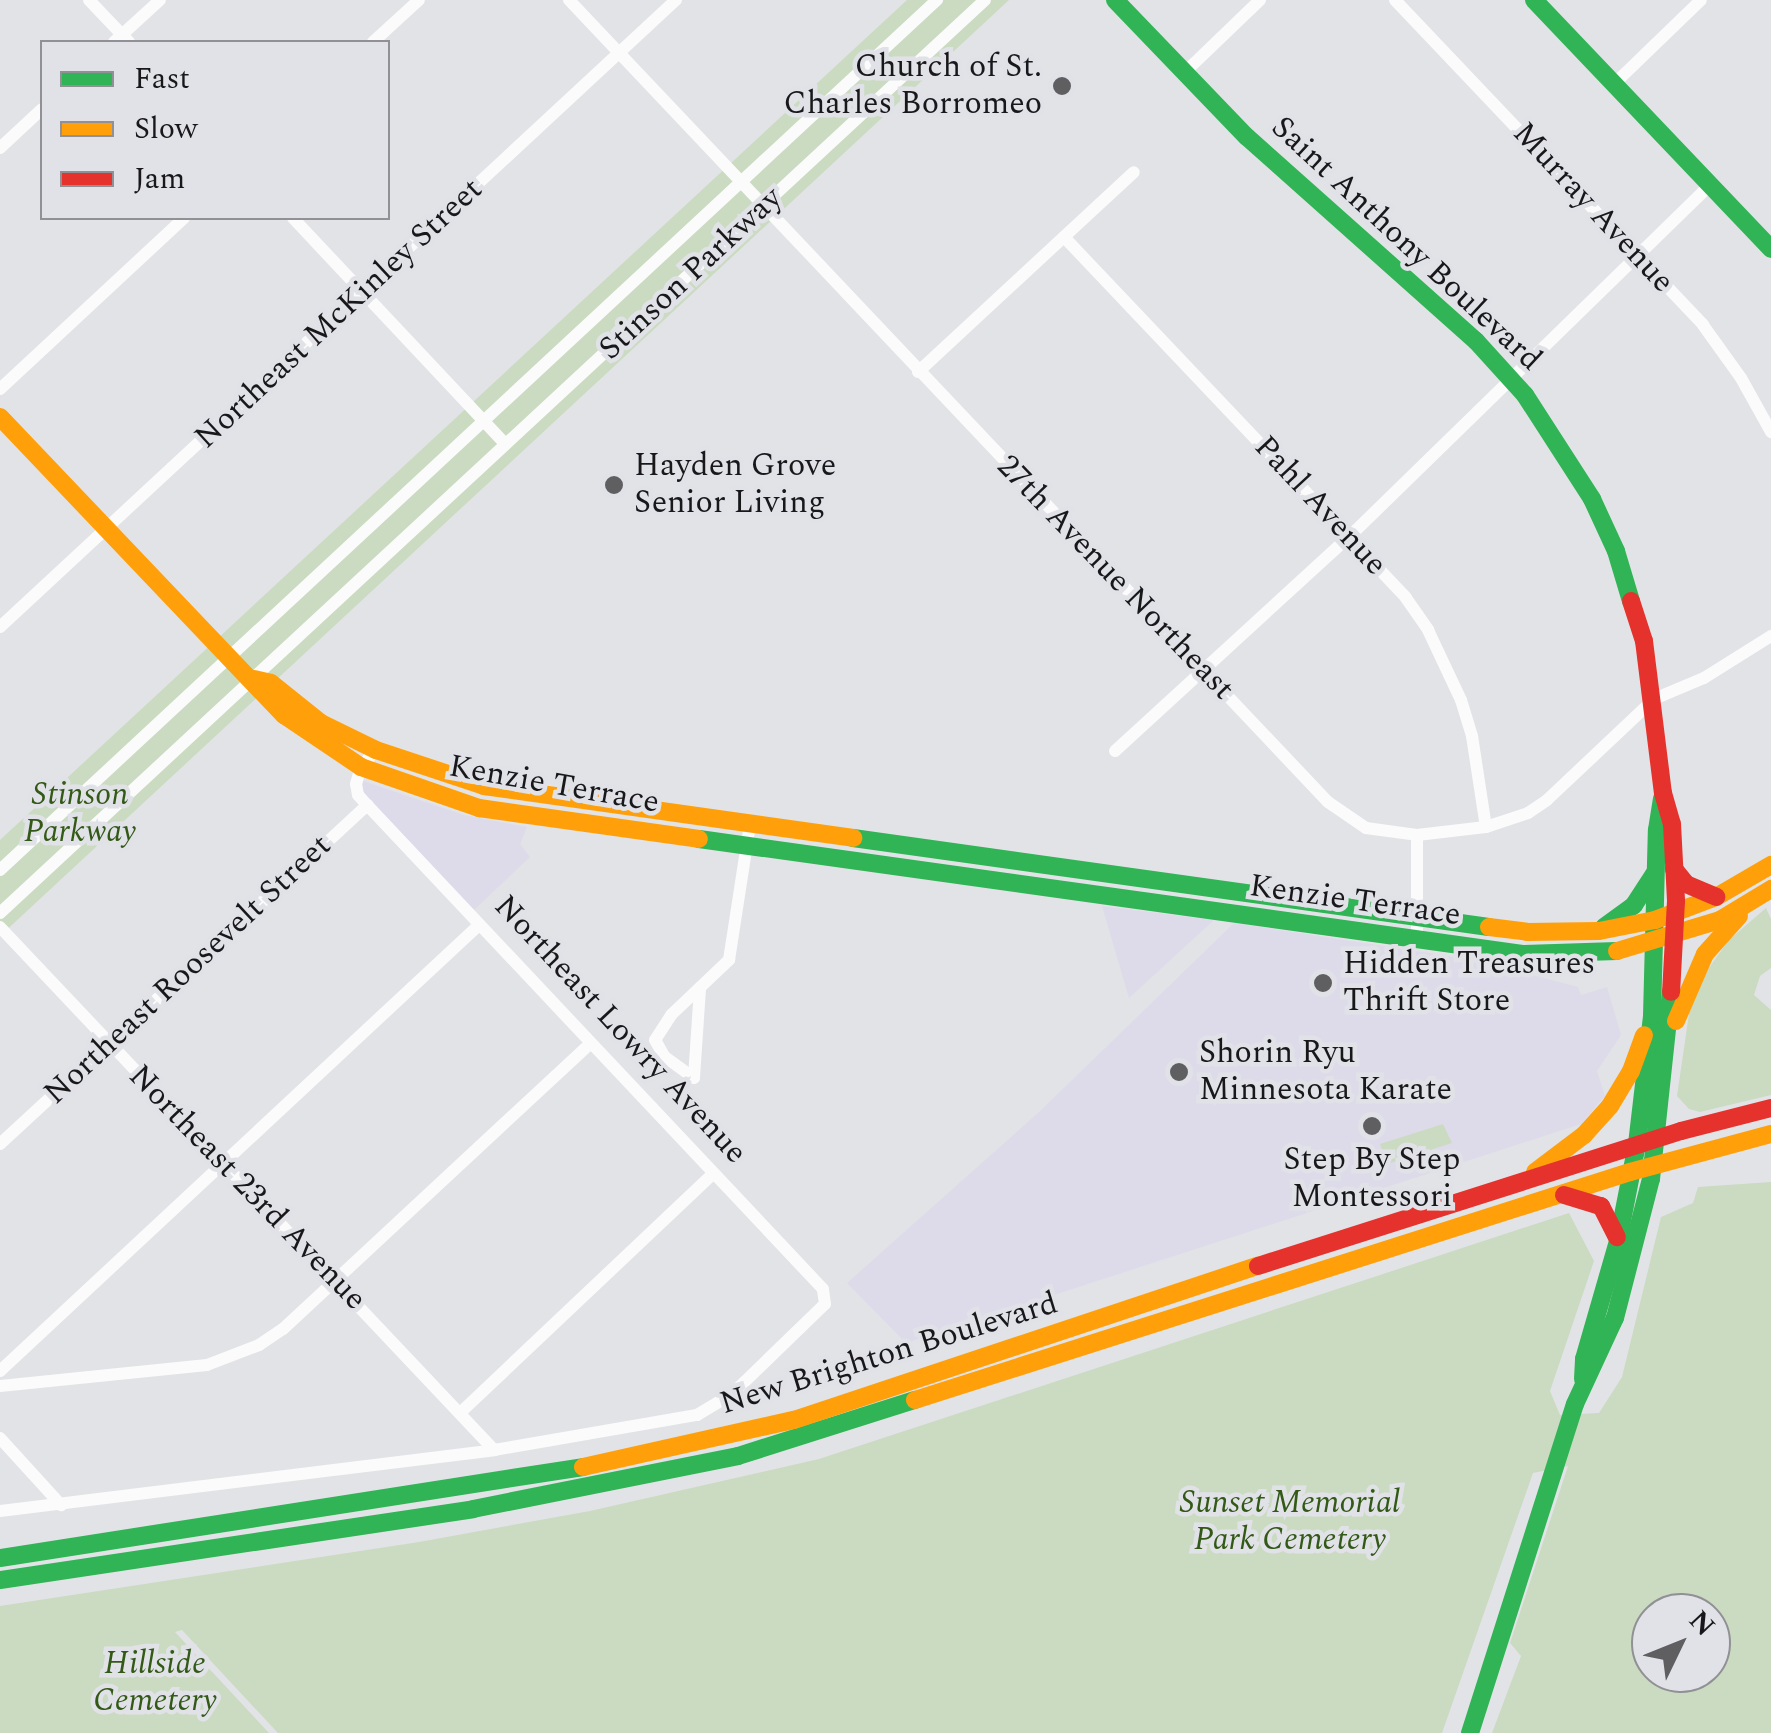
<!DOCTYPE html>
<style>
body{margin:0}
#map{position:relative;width:1771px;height:1733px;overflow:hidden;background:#e2e3e6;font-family:Spectral,serif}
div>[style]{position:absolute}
.commercial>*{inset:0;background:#dddbe9}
.green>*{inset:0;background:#cadbc2}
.street>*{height:12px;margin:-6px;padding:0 6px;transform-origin:6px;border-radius:6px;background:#fbfbfb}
.fast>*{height:18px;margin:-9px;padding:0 9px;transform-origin:9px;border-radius:9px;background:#30b455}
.slow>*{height:18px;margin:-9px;padding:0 9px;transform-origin:9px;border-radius:9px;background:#ff9f0a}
.jam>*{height:18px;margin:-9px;padding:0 9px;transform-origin:9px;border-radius:9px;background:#e5322d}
.dots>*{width:28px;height:28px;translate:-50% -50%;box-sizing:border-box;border:5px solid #e1e2e7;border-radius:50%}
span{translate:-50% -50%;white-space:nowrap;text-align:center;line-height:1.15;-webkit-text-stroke:9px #e1e2e7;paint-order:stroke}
.poi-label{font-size:32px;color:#18181a}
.right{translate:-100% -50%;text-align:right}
.left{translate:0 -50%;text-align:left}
.street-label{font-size:32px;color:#18181a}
.park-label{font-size:32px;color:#335916;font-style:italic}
.legend{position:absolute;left:40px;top:40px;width:350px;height:180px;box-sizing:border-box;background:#e1e2e7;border:2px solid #919195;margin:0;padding:12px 18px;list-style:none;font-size:30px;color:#18181a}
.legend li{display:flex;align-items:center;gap:20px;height:50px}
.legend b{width:50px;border:2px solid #919195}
.north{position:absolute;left:1631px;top:1593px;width:100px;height:100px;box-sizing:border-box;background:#e1e2e7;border:2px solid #919195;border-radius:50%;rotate:47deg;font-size:28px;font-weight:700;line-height:40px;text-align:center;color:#18181a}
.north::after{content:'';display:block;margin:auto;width:35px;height:45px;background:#5f5f61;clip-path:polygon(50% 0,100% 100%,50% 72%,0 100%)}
</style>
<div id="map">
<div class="commercial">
<i style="clip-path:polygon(363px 781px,464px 815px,527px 827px,520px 844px,530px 857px,474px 910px,367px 797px,361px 788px)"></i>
<i style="clip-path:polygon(1102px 906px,1214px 920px,1129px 998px)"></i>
<i style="clip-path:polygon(1234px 923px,1475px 960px,1578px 987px,1581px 995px,1607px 987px,1621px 1035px,1597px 1071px,1605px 1096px,1581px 1124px,906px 1343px,847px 1283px,1038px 1113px)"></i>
</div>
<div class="green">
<i style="clip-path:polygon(907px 0,1009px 0,0 936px,0 840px)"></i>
<i style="clip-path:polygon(1766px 908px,1771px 919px,1771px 968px,1760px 976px,1754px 995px,1771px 1010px,1771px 1095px,1700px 1112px,1689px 1109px,1677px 1096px,1690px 1007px,1708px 969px,1729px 940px)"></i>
<i style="clip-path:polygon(1443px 1124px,1452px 1143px,1387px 1164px,1380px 1144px)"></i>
<i style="clip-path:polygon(evenodd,1771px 1182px,1771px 1733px,1492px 1733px,1521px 1656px,1510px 1643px,1568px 1466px,1533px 1473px,1442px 1733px,278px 1733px,182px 1630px,175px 1632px,269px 1733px,0 1733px,0 1606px,419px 1542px,590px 1511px,819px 1459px,1569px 1213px,1594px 1261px,1550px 1391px,1560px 1415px,1599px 1413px,1622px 1377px,1661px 1217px,1693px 1203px,1698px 1187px,1771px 1182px,1651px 1613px,1711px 1613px,1711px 1673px,1651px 1673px,1651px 1613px)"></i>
</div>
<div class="street">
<i style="left:89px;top:0;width:58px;rotate:46.4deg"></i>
<i style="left:569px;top:0;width:1104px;rotate:46.58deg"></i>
<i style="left:1328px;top:802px;width:46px;rotate:34.4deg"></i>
<i style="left:1366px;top:828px;width:51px;rotate:7.8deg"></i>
<i style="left:1417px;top:835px;width:69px;rotate:-6.6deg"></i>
<i style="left:1486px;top:827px;width:44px;rotate:-18.4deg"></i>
<i style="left:1528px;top:813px;width:23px;rotate:-34deg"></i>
<i style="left:1547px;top:800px;width:147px;rotate:-43.3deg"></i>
<i style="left:1654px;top:699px;width:54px;rotate:-22.8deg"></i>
<i style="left:1704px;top:678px;width:79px;rotate:-32.1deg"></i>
<i style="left:1395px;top:0;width:448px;rotate:46.5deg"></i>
<i style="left:1703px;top:325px;width:65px;rotate:54.4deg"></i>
<i style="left:1741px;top:378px;width:62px;rotate:60.9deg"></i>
<i style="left:114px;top:42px;width:62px;rotate:-42.4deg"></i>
<i style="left:373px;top:42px;width:62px;rotate:-42.4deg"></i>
<i style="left:1183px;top:74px;width:107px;rotate:-43.9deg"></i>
<i style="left:1613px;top:85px;width:122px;rotate:-44deg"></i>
<i style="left:0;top:148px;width:57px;rotate:-42.9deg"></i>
<i style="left:293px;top:218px;width:310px;rotate:46.8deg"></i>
<i style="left:1064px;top:237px;width:497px;rotate:46.5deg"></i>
<i style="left:1406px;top:598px;width:39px;rotate:55deg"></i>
<i style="left:1428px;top:630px;width:77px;rotate:64.8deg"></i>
<i style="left:1461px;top:700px;width:38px;rotate:73deg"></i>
<i style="left:1472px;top:736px;width:92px;rotate:81.3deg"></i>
<i style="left:918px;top:372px;width:294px;rotate:-42.8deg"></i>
<i style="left:0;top:389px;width:251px;rotate:-42.9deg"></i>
<i style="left:0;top:627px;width:922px;rotate:-42.85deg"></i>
<i style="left:1115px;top:751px;width:319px;rotate:-42.5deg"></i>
<i style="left:1350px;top:536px;width:503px;rotate:-44.27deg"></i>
<i style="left:1417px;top:835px;width:105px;rotate:90deg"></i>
<i style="left:0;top:870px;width:1279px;rotate:-42.88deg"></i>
<i style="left:0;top:913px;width:1343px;rotate:-42.83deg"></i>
<i style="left:0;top:927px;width:719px;rotate:46.63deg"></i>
<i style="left:700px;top:989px;width:89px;rotate:93.9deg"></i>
<i style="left:694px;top:1078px;width:37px;rotate:-144deg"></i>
<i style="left:664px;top:1056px;width:18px;rotate:-119deg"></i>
<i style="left:655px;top:1040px;width:31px;rotate:-57deg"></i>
<i style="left:672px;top:1014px;width:79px;rotate:-43.5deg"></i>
<i style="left:729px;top:960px;width:138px;rotate:-81.2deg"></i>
<i style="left:0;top:1144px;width:500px;rotate:-42.7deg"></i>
<i style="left:367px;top:805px;width:13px;rotate:-132deg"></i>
<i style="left:358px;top:795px;width:11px;rotate:-100deg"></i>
<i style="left:356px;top:784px;width:18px;rotate:-74deg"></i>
<i style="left:361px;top:767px;width:23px;rotate:-49deg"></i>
<i style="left:0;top:1371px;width:654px;rotate:-42.96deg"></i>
<i style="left:0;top:1386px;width:208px;rotate:-5.8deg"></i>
<i style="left:207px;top:1365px;width:56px;rotate:-21deg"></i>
<i style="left:259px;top:1345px;width:29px;rotate:-34deg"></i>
<i style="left:283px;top:1329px;width:419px;rotate:-42.9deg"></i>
<i style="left:461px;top:1412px;width:347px;rotate:-43.4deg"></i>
<i style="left:0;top:1438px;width:91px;rotate:47.7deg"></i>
<i style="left:0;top:1511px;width:498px;rotate:-7deg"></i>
<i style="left:494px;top:1450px;width:206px;rotate:-9.8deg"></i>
<i style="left:697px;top:1415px;width:41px;rotate:-31deg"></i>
<i style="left:732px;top:1394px;width:129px;rotate:-44.1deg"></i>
<i style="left:825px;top:1304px;width:15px;rotate:-98deg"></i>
<i style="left:823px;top:1289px;width:665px;rotate:-133.29deg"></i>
</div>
<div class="fast">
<i style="left:1115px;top:0;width:190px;rotate:46.1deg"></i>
<i style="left:1247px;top:137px;width:307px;rotate:41.7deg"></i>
<i style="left:1476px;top:341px;width:73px;rotate:47.8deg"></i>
<i style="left:1525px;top:395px;width:124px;rotate:57.2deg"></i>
<i style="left:1592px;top:499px;width:57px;rotate:65.2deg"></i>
<i style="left:1616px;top:551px;width:52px;rotate:73.3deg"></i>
<i style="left:1534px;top:0;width:344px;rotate:46.4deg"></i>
<i style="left:853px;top:838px;width:642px;rotate:7.97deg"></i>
<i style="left:699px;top:839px;width:833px;rotate:7.94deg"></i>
<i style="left:1524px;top:954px;width:93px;rotate:-1.8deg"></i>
<i style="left:1604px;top:927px;width:37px;rotate:-36deg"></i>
<i style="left:1634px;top:905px;width:37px;rotate:-57deg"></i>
<i style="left:1583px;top:1379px;width:20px;rotate:-87deg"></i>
<i style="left:1584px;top:1359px;width:123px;rotate:-73.9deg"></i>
<i style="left:1618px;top:1241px;width:99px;rotate:-78.9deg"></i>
<i style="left:1637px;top:1144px;width:129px;rotate:-83.3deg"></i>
<i style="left:1652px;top:1016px;width:186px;rotate:-88.5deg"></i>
<i style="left:1657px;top:830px;width:31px;rotate:-81deg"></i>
<i style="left:0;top:1558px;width:590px;rotate:-8.87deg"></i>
<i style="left:0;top:1580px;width:478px;rotate:-8.5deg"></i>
<i style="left:473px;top:1509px;width:270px;rotate:-11.3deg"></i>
<i style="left:738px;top:1456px;width:186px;rotate:-17.6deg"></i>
<i style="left:1470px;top:1733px;width:345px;rotate:-72.3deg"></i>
<i style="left:1575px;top:1404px;width:95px;rotate:-65.1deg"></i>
<i style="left:1615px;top:1318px;width:144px;rotate:-75.5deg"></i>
<i style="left:1651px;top:1179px;width:188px;rotate:-83.9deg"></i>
</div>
<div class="slow">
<i style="left:0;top:417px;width:412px;rotate:46.4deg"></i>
<i style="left:284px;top:715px;width:93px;rotate:34deg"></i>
<i style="left:361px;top:767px;width:125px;rotate:19.2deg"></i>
<i style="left:479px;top:808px;width:222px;rotate:8deg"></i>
<i style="left:254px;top:679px;width:17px;rotate:13deg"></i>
<i style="left:271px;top:683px;width:64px;rotate:38.7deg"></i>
<i style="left:321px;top:723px;width:61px;rotate:26.1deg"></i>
<i style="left:376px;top:750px;width:114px;rotate:18.4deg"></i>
<i style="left:484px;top:786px;width:373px;rotate:8deg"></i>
<i style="left:1489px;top:927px;width:38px;rotate:7deg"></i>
<i style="left:1527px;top:932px;width:72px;rotate:-0.8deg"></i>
<i style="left:1599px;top:931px;width:57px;rotate:-11.1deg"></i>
<i style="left:1655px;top:920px;width:65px;rotate:-20.7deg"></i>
<i style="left:1716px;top:897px;width:64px;rotate:-30.2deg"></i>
<i style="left:1617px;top:951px;width:108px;rotate:-16.8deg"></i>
<i style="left:1720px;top:920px;width:60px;rotate:-31.3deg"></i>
<i style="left:1676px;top:1021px;width:73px;rotate:-66.6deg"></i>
<i style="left:1705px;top:954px;width:51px;rotate:-48.2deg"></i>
<i style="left:1535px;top:1172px;width:61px;rotate:-37.1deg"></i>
<i style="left:1584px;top:1135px;width:39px;rotate:-48deg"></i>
<i style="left:1610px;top:1106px;width:41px;rotate:-59deg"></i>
<i style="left:1631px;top:1071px;width:38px;rotate:-70deg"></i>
<i style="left:915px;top:1400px;width:750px;rotate:-17.69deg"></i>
<i style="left:1630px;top:1172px;width:146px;rotate:-15.1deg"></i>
<i style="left:583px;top:1467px;width:216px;rotate:-12.6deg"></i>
<i style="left:794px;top:1420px;width:489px;rotate:-18.4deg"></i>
</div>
<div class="jam">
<i style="left:1631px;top:601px;width:42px;rotate:72deg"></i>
<i style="left:1644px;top:641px;width:153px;rotate:82.9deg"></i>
<i style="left:1663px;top:793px;width:32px;rotate:74deg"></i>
<i style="left:1672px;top:824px;width:77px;rotate:87deg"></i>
<i style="left:1676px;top:901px;width:91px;rotate:93.1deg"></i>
<i style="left:1674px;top:869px;width:19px;rotate:51deg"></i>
<i style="left:1686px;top:884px;width:33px;rotate:23deg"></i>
<i style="left:1564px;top:1195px;width:39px;rotate:17deg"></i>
<i style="left:1601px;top:1206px;width:35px;rotate:63deg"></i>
<i style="left:1258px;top:1266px;width:444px;rotate:-17.7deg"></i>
<i style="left:1681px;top:1131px;width:93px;rotate:-14.3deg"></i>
</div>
<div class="dots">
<i style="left:1062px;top:86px;background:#5f5f61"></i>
<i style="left:614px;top:485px;background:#5f5f61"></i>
<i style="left:1323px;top:983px;background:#5f5f61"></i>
<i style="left:1179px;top:1072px;background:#5f5f61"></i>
<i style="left:1372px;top:1126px;background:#5f5f61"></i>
</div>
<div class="poi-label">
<span class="right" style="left:1042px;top:86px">Church of St.<br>Charles Borromeo</span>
<span class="left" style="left:634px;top:485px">Hayden Grove<br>Senior Living</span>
<span class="left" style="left:1343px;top:983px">Hidden Treasures<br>Thrift Store</span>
<span class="left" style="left:1199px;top:1072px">Shorin Ryu<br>Minnesota Karate</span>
<span style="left:1372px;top:1179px">Step By Step<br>Montessori</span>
</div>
<div class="street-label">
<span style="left:1593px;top:208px;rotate:47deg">Murray Avenue</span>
<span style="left:1406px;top:244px;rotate:43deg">Saint Anthony Boulevard</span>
<span style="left:691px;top:274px;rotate:-43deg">Stinson Parkway</span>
<span style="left:339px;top:314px;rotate:-43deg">Northeast McKinley Street</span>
<span style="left:1320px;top:506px;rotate:47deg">Pahl Avenue</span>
<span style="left:1115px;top:578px;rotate:46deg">27th Avenue Northeast</span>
<span style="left:554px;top:785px;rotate:10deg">Kenzie Terrace</span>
<span style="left:1355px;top:901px;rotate:8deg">Kenzie Terrace</span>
<span style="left:188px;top:970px;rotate:-43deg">Northeast Roosevelt Street</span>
<span style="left:620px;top:1030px;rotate:47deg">Northeast Lowry Avenue</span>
<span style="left:247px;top:1188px;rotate:46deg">Northeast 23rd Avenue</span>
<span style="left:889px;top:1354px;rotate:-17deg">New Brighton Boulevard</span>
</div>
<div class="park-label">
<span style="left:80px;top:814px">Stinson<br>Parkway</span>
<span style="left:1290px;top:1522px">Sunset Memorial<br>Park Cemetery</span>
<span style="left:155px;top:1683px">Hillside<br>Cemetery</span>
</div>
<ul class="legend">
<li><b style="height:12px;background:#30b455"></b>Fast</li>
<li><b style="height:12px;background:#ff9f0a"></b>Slow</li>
<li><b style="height:12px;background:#e5322d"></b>Jam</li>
</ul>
<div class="north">N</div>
</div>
